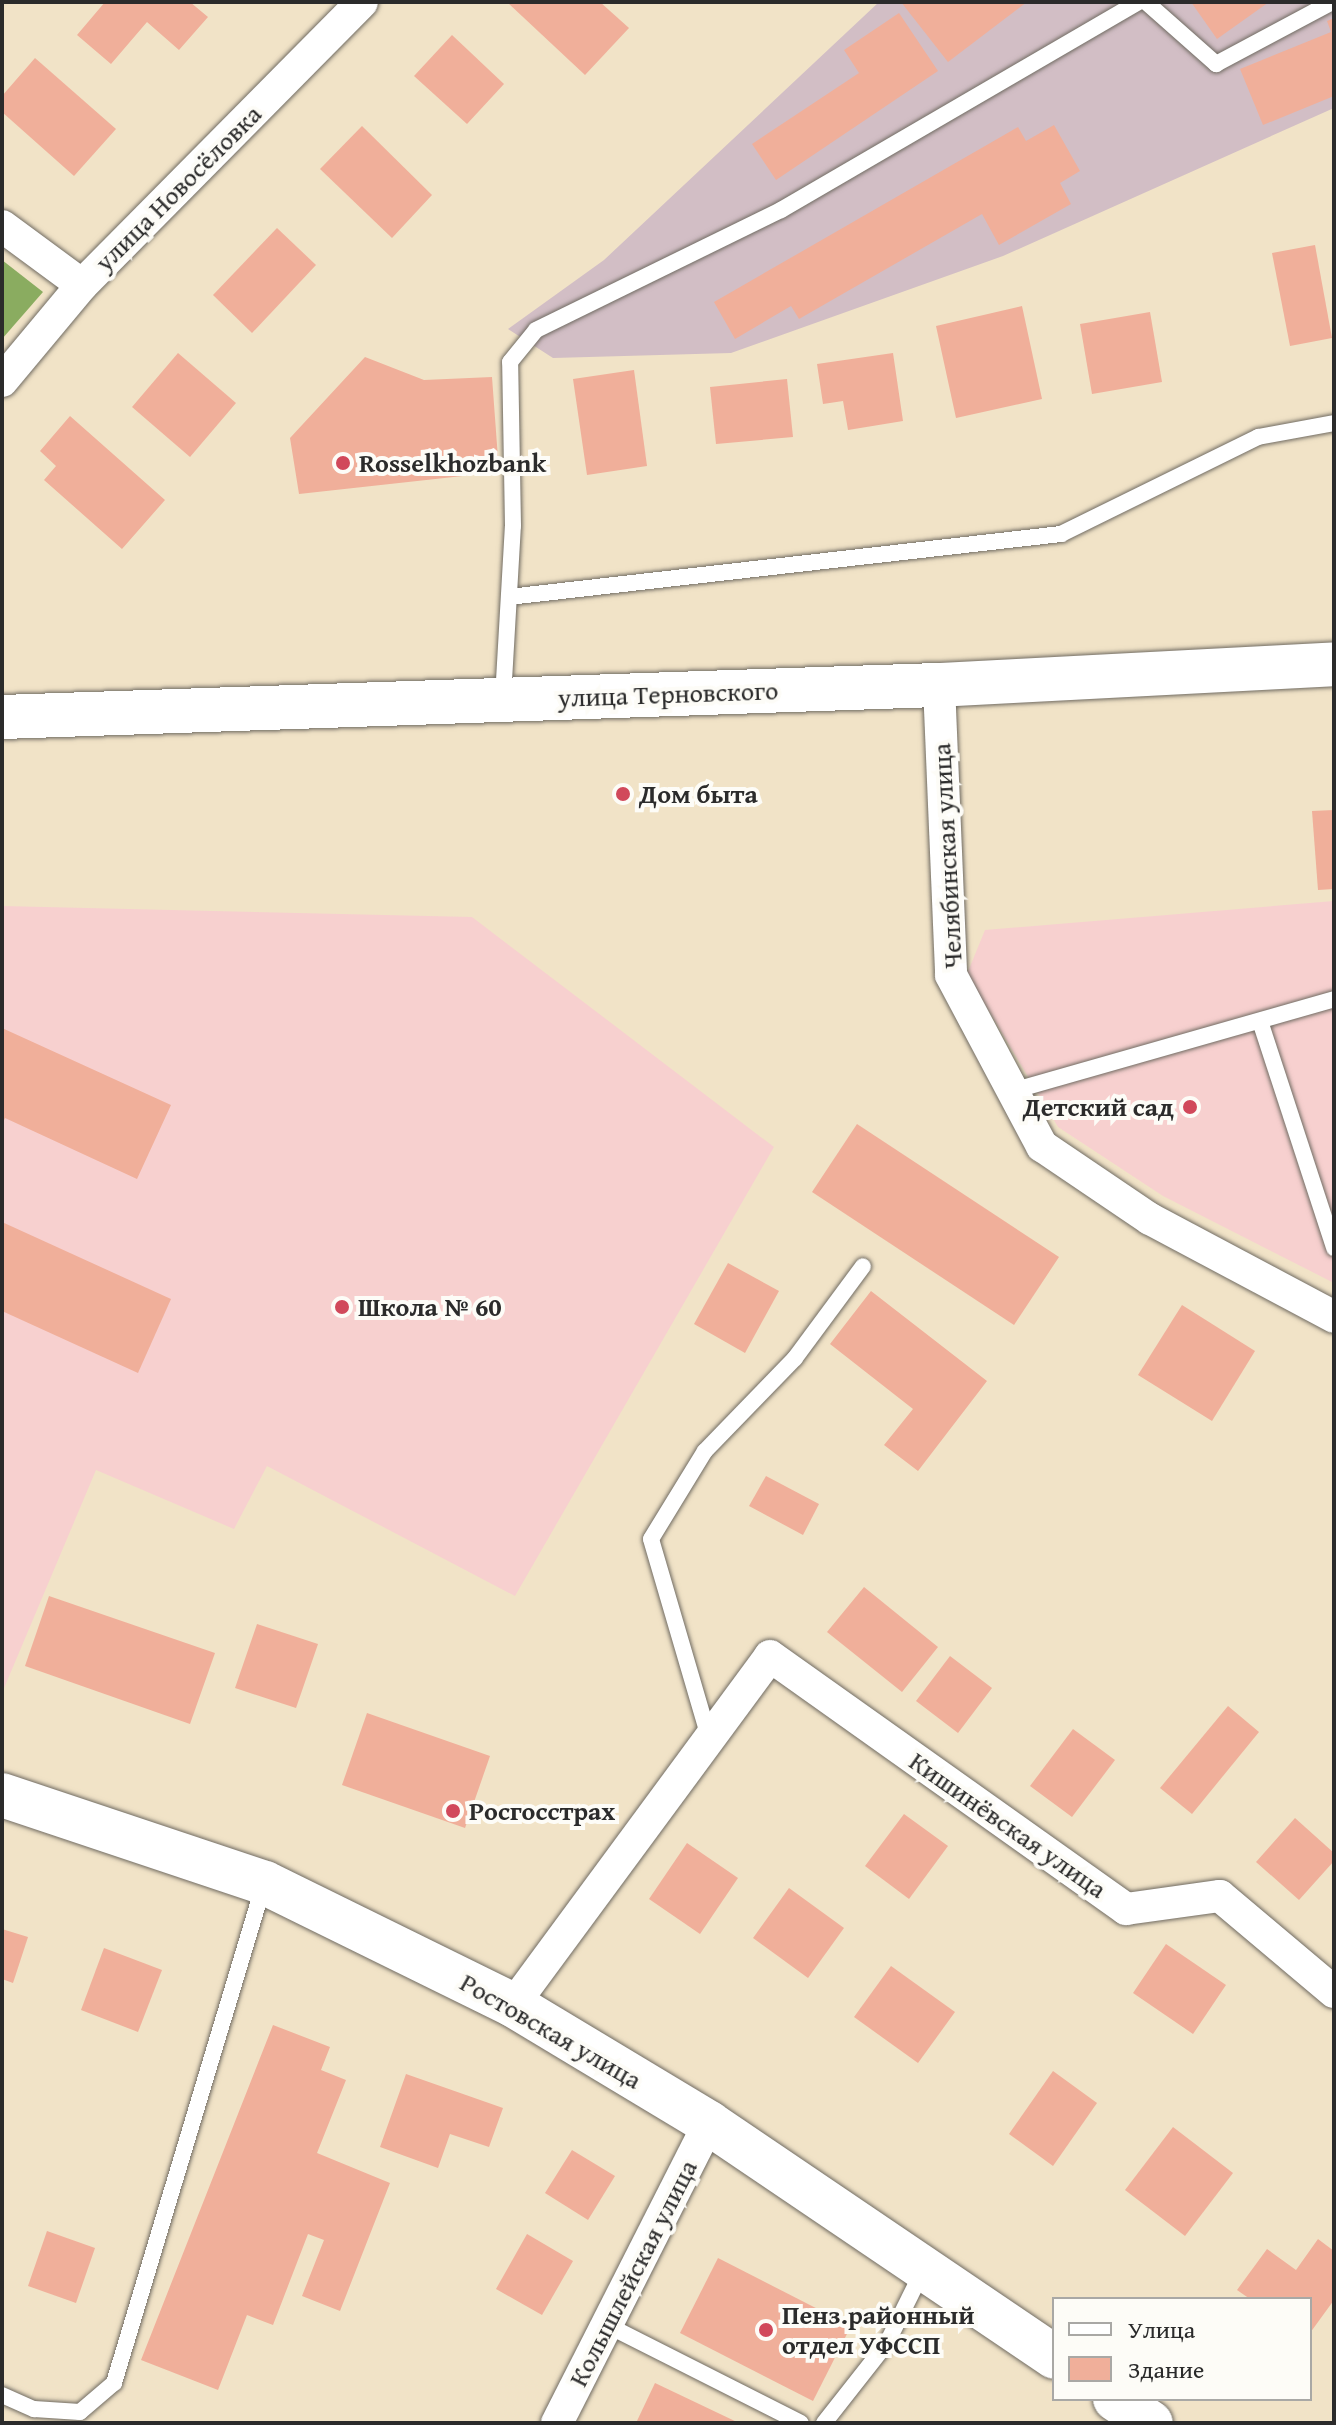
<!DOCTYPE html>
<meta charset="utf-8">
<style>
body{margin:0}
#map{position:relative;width:1336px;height:2425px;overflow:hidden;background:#f1e3c7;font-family:"Gentium Book Plus",serif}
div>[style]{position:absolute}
.built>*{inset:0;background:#f7d0cf}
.industrial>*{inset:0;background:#d2bec5}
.forest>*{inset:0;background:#8aac60}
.building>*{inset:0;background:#f0af9a}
.roads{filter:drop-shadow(0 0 2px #706b62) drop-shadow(0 0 2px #706b62)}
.lane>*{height:16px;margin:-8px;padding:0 8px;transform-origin:8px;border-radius:8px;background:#fff}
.street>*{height:32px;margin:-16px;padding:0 16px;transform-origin:16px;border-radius:16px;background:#fff}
.secondary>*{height:44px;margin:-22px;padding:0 22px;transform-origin:22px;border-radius:22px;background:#fff}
.primary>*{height:44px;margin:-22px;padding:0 22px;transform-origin:22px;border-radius:22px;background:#fff}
.dots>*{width:22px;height:22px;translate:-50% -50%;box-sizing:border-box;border:4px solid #fdfcf7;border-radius:50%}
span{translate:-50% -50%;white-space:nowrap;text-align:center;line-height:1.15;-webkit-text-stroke:8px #fdfcf7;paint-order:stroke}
.street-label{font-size:26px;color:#2b2b2b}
.poi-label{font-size:26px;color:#2b2b2b;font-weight:700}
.left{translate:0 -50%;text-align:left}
.right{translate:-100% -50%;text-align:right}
.frame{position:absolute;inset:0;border:4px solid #2b2b2b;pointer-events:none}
.legend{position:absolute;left:1052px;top:2297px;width:260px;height:104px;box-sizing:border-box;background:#fdfcf7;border:2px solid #a9a8a5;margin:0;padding:10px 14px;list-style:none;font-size:24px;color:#2b2b2b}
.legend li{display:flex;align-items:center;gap:16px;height:40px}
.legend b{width:40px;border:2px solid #a9a8a5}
</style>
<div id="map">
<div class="built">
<i style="clip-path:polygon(1334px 901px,1334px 1283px,1163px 1196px,1058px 1127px,967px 974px,985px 930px)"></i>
<i style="clip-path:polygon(2px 906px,472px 917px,774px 1147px,515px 1596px,267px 1466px,234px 1529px,96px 1470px,2px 1693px)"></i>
</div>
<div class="industrial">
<i style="clip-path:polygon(879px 2px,1334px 2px,1334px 108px,1003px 256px,731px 353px,553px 358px,508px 329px,604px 260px)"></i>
</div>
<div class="forest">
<i style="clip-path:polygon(2px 260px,43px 292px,2px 339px)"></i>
</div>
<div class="building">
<i style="clip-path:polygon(105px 2px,190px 2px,208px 17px,179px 50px,147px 22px,111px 64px,77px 35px)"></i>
<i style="clip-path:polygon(507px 2px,600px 2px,629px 28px,585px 75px)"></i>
<i style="clip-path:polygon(901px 2px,1027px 2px,948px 62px)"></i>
<i style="clip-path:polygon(1191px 2px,1269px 2px,1217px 39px)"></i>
<i style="clip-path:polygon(899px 13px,938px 71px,776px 180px,752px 144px,859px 73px,844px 50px)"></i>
<i style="clip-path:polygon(1334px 18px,1334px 96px,1263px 125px,1240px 69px,1331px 32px,1327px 21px)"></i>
<i style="clip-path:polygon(452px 35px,504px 84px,467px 124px,414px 76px)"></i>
<i style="clip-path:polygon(35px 58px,116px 129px,74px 176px,2px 112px,2px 96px)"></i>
<i style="clip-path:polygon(1054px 125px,1080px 171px,1060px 183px,1071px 204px,999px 245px,982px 214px,799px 319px,791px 306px,735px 339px,714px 302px,1018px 127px,1026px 141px)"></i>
<i style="clip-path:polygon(362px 126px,432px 195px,392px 238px,320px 169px)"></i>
<i style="clip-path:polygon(277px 228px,316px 265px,252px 333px,213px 295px)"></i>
<i style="clip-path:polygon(1315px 245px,1332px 338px,1290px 346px,1272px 253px)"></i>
<i style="clip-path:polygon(1022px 306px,1042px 399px,956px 418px,936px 326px)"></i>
<i style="clip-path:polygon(1150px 312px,1162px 382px,1092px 394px,1080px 324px)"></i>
<i style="clip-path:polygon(178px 353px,236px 403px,190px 457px,132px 407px)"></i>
<i style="clip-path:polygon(893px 353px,903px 421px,848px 430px,843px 401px,823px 404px,817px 364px)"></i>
<i style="clip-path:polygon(365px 357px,424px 380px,492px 377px,499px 472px,299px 494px,290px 438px)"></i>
<i style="clip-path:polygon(634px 370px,647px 466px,587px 475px,573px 379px)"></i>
<i style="clip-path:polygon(787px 379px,793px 437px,716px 444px,710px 387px)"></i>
<i style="clip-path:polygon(70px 416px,165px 500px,122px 549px,44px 480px,56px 466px,40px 451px)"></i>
<i style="clip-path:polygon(1334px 810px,1334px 889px,1318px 890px,1312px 811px)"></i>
<i style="clip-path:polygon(2px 1028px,171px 1105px,137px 1179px,5px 1118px,2px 1125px)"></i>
<i style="clip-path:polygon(857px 1124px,1059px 1257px,1014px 1325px,812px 1192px)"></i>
<i style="clip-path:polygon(2px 1222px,171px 1299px,138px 1373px,2px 1311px)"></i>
<i style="clip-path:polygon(728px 1263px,779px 1291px,745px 1353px,694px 1324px)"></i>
<i style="clip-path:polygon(871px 1291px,987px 1381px,918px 1471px,884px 1445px,913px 1409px,830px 1344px)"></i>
<i style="clip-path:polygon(1182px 1305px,1255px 1351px,1212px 1421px,1138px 1375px)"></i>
<i style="clip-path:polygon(766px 1476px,819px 1504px,803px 1535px,749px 1506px)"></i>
<i style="clip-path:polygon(864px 1587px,938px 1647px,902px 1692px,827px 1632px)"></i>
<i style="clip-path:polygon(49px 1596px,215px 1653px,190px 1724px,25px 1666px)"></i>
<i style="clip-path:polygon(257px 1624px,318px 1644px,296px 1708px,235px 1688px)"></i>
<i style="clip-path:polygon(950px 1656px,992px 1688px,958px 1733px,916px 1701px)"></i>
<i style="clip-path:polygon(1228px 1706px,1259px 1732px,1192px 1814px,1160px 1788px)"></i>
<i style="clip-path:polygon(367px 1713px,490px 1756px,465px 1828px,342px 1785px)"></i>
<i style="clip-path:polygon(1073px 1729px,1115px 1760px,1072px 1817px,1030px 1786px)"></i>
<i style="clip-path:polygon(904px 1814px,948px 1846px,909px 1899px,865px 1866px)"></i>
<i style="clip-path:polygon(1295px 1818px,1334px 1853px,1334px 1861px,1299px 1900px,1256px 1862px)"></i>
<i style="clip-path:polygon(687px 1843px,738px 1878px,700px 1934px,649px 1899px)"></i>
<i style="clip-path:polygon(789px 1888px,844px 1928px,808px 1978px,753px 1938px)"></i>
<i style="clip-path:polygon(2px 1929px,28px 1937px,13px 1983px,2px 1979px)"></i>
<i style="clip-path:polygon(1166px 1944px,1226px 1985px,1193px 2034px,1133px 1993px)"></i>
<i style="clip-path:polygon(104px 1948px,162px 1970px,138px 2032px,81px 2010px)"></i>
<i style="clip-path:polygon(891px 1966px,955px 2012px,918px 2063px,854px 2017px)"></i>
<i style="clip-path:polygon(273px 2025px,330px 2047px,321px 2070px,346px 2080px,317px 2153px,390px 2183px,340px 2311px,302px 2296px,324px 2240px,308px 2234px,273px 2325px,247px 2315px,218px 2390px,141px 2360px)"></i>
<i style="clip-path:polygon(1053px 2071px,1097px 2103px,1053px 2166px,1009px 2134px)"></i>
<i style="clip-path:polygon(406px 2074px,503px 2108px,489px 2147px,450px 2134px,438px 2168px,380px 2147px)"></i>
<i style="clip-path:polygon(1173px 2127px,1233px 2173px,1185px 2236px,1125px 2190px)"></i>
<i style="clip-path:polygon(572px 2150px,615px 2176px,588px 2220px,545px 2193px)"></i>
<i style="clip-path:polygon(47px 2231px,95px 2248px,76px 2303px,28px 2286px)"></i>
<i style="clip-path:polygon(527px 2234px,573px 2261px,542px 2315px,496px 2289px)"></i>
<i style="clip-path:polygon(1318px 2239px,1334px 2251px,1334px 2300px,1310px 2333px,1310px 2299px,1250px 2299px,1237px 2290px,1267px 2249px,1296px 2270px)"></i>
<i style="clip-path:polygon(718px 2258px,851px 2326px,813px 2401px,680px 2333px)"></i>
<i style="clip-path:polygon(655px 2383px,739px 2423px,636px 2423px)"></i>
</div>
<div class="roads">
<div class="lane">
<i style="left:1146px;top:2px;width:94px;rotate:41.5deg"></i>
<i style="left:1216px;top:64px;width:132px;rotate:-28.1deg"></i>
<i style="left:509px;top:597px;width:556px;rotate:-6.51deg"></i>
<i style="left:1061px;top:534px;width:220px;rotate:-26.2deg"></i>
<i style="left:1258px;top:437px;width:77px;rotate:-10.4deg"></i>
<i style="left:503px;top:698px;width:172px;rotate:-86.7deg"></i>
<i style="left:513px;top:526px;width:164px;rotate:-91deg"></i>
<i style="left:510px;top:362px;width:41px;rotate:-50.9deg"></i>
<i style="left:536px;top:330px;width:273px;rotate:-26.1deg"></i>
<i style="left:781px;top:210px;width:413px;rotate:-30.2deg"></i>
<i style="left:1260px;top:1021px;width:239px;rotate:71.9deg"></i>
<i style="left:1012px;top:1091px;width:335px;rotate:-15.9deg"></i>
<i style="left:708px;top:1734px;width:203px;rotate:-106.3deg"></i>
<i style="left:651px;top:1539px;width:103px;rotate:-58.5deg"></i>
<i style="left:705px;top:1451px;width:129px;rotate:-45.9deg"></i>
<i style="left:795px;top:1358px;width:114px;rotate:-53.5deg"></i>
<i style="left:607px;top:2325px;width:217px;rotate:26.8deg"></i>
<i style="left:2px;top:2395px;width:35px;rotate:24deg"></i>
<i style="left:34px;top:2409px;width:46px;rotate:3.7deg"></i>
<i style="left:80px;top:2412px;width:45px;rotate:-40.5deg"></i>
<i style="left:114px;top:2383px;width:521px;rotate:-73.27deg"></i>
<i style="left:824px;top:2423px;width:102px;rotate:-51.8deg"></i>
<i style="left:887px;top:2343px;width:81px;rotate:-63.7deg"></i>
</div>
<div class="street">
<i style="left:2px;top:226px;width:99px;rotate:36.4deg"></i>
<i style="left:2px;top:381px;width:125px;rotate:-50.2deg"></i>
<i style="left:82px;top:285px;width:398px;rotate:-45.3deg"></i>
<i style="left:939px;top:685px;width:290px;rotate:87.6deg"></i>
<i style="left:951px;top:975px;width:194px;rotate:62deg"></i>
<i style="left:1042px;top:1146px;width:130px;rotate:34.1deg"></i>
<i style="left:1150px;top:1219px;width:208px;rotate:28deg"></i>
<i style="left:513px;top:2005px;width:433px;rotate:-53.6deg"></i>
<i style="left:770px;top:1656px;width:437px;rotate:35.4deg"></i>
<i style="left:1126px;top:1909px;width:95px;rotate:-7.9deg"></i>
<i style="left:1220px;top:1896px;width:149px;rotate:40.1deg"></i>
<i style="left:557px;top:2423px;width:336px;rotate:-63.1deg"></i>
</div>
<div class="secondary">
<i style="left:2px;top:1795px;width:277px;rotate:18.5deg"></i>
<i style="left:265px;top:1883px;width:276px;rotate:26.2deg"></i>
<i style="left:513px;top:2005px;width:229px;rotate:31deg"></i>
<i style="left:709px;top:2123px;width:417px;rotate:34.1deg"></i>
<i style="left:1115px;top:2399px;width:43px;rotate:33.7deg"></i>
</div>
<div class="primary">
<i style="left:2px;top:717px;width:938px;rotate:-1.96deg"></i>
<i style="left:939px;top:685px;width:396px;rotate:-3deg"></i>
</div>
</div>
<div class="dots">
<i style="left:343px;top:463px;background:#d1495b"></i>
<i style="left:623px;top:794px;background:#d1495b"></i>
<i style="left:1190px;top:1107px;background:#d1495b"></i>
<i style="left:342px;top:1307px;background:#d1495b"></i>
<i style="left:453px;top:1811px;background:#d1495b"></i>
<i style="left:766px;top:2330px;background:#d1495b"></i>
</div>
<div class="street-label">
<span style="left:178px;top:188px;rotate:-45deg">улица Новосёловка</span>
<span style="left:668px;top:694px;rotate:-2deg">улица Терновского</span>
<span style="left:947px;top:856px;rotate:-93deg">Челябинская улица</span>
<span style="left:1008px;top:1825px;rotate:35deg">Кишинёвская улица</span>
<span style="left:551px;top:2031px;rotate:30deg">Ростовская улица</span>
<span style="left:633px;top:2273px;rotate:-63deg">Колышлейская улица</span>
</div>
<div class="poi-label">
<span class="left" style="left:359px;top:463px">Rosselkhozbank</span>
<span class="left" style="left:639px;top:794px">Дом быта</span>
<span class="right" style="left:1174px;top:1107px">Детский сад</span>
<span class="left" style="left:358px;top:1307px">Школа № 60</span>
<span class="left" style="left:469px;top:1811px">Росгосстрах</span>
<span class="left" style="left:782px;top:2330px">Пенз.районный<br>отдел УФССП</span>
</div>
<div class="frame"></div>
<ul class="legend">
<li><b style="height:10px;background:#fff"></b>Улица</li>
<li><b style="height:22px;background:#f0af9a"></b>Здание</li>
</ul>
</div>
